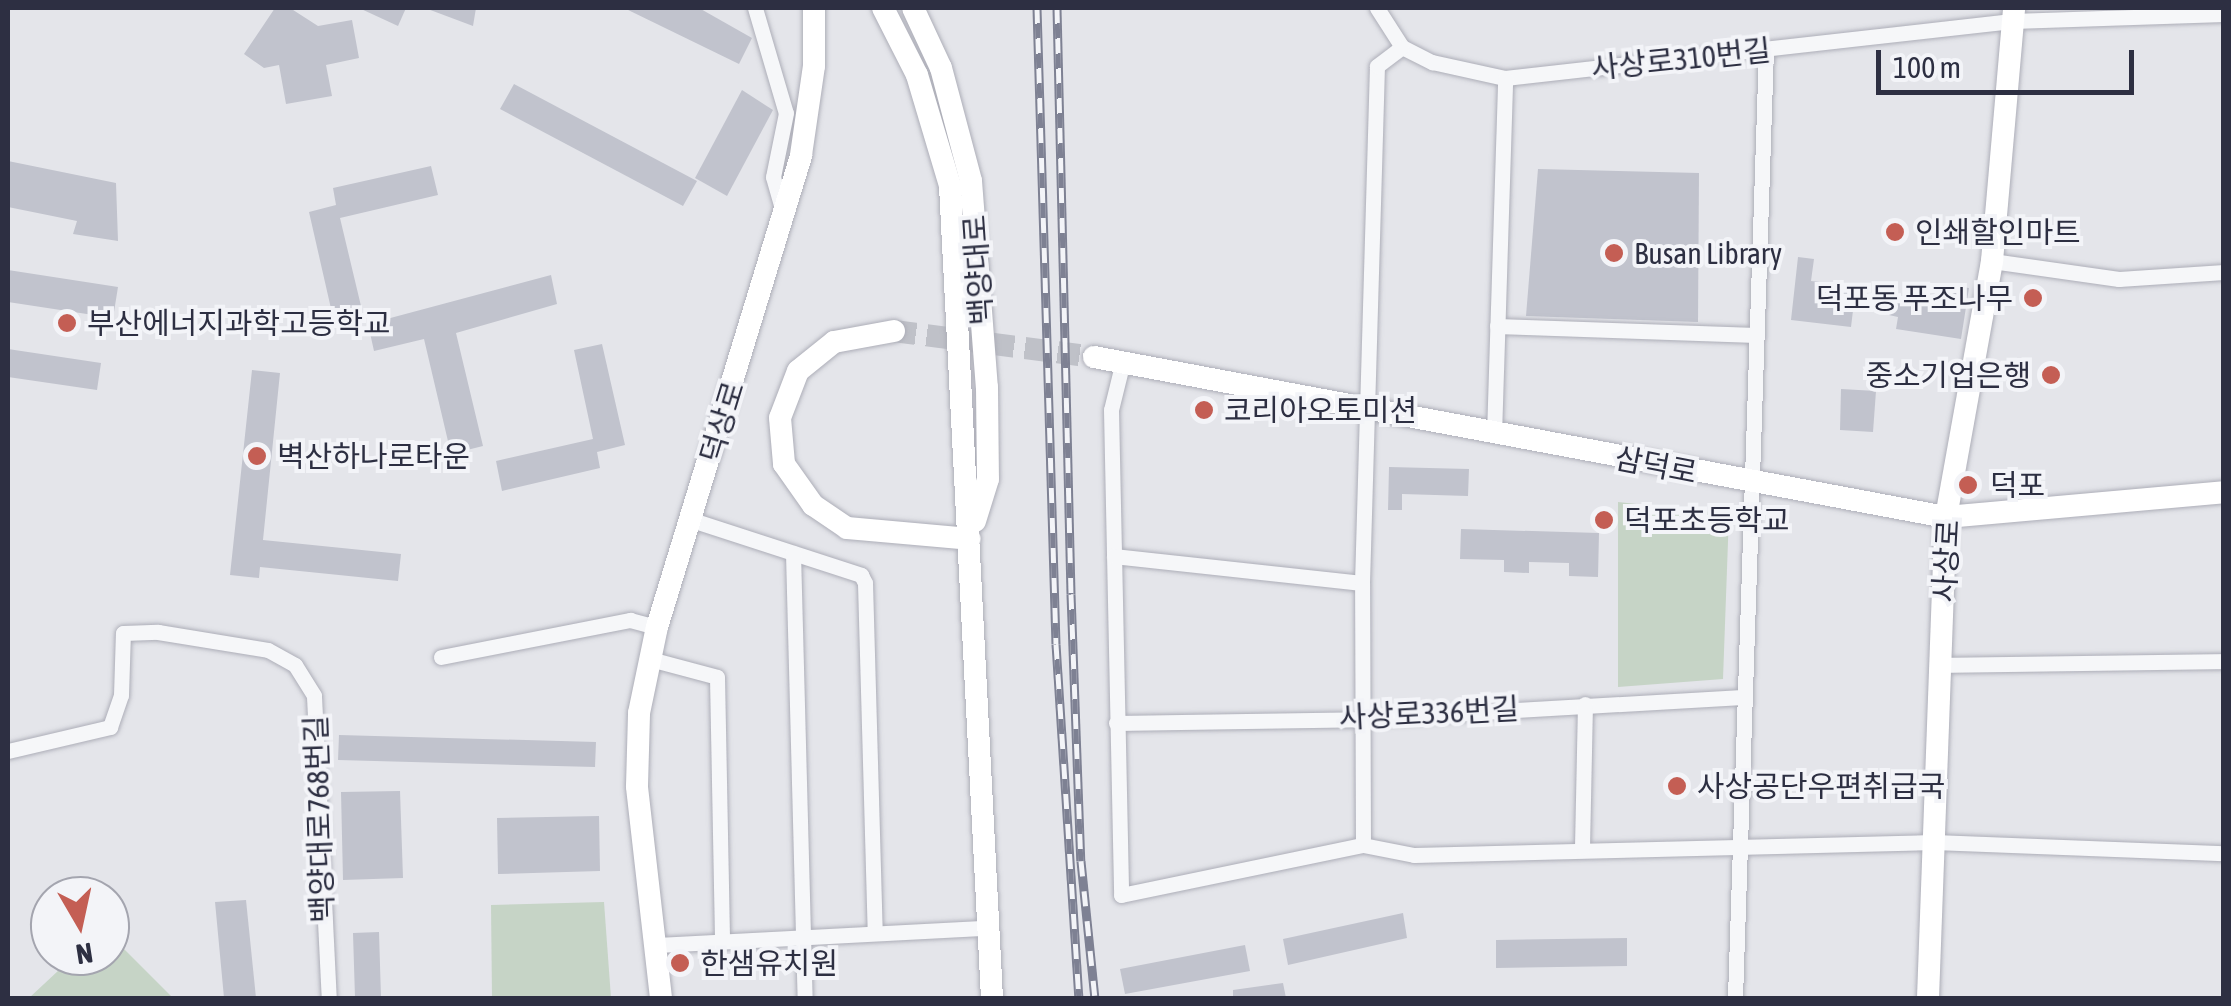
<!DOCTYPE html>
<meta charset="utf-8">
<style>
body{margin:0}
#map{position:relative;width:2231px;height:1006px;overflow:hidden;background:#e4e5ea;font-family:"Asap Condensed","Noto Sans KR",sans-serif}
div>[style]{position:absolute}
.green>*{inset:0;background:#c6d4c6}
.building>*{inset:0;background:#c1c3cd}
.secondary-tunnel>*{height:22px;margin-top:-11px;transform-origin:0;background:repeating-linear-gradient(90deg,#bfc1c8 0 22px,transparent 0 33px)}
.roads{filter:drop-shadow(0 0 2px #adaeb8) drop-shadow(0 0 2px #adaeb8)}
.street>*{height:15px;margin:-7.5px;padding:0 7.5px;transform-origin:7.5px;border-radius:7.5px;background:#f6f7f9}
.secondary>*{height:22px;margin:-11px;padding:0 11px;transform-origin:11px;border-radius:11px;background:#fff}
.rail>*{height:9px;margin-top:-4.5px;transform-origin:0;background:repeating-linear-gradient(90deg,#f3f4f8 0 15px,#7e8193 0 30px);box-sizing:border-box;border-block:2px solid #7e8193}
.dots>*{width:28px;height:28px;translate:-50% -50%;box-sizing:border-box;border:5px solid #f3f4f8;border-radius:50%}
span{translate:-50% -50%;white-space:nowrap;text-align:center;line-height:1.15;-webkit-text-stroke:8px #f3f4f8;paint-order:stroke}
.street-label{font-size:30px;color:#2d2f42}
.poi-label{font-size:30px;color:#2d2f42}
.left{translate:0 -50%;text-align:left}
.right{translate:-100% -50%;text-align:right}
.frame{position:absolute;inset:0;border:10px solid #2d2f42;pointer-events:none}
.north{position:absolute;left:30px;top:876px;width:100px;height:100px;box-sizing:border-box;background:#f3f4f8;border:2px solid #a4a5af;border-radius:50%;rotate:171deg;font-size:28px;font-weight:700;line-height:40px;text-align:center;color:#2d2f42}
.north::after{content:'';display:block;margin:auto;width:35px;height:45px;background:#c45e54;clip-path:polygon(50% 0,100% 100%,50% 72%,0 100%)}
.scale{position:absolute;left:1876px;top:50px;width:258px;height:45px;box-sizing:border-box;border:5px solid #2d2f42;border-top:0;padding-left:12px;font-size:30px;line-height:35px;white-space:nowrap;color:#2d2f42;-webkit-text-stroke:8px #f3f4f8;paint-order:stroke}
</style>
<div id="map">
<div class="green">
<i style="clip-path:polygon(1618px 502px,1729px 514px,1723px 679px,1618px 687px)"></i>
<i style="clip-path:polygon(604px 902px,611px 998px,492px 998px,491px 905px)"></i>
<i style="clip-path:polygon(110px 935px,173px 998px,29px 998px,74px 956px,110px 956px)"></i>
</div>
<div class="building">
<i style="clip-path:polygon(275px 8px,290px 8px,318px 26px,352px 20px,359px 58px,326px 65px,332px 96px,286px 104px,279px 65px,264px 68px,244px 54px)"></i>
<i style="clip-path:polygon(359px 8px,406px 8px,398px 26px)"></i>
<i style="clip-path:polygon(425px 8px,476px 8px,473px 26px)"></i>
<i style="clip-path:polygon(624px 8px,699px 8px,752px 38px,739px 64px)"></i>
<i style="clip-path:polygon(514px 84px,697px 181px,683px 206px,500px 109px)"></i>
<i style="clip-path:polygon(742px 90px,773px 110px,727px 196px,695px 178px)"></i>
<i style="clip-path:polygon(8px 161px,116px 183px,118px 241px,73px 234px,77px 221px,8px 207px)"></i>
<i style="clip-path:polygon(431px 166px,438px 195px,340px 218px,361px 306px,332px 313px,309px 212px,336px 205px,333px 188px)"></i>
<i style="clip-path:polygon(1538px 169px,1699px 173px,1698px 322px,1526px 316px)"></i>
<i style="clip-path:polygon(1798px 257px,1814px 259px,1811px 281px,1856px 286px,1851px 327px,1791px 320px)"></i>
<i style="clip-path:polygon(8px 270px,118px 287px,113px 318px,8px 302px)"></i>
<i style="clip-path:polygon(551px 275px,557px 304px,456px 333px,483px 446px,451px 454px,424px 339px,374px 351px,368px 324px)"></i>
<i style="clip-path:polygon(1942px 284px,1969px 288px,1961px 339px,1896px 329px,1898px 317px,1889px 315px,1891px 299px,1938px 306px)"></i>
<i style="clip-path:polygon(602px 344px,625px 445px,597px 452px,600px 468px,502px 491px,496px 461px,593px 439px,574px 350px)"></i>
<i style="clip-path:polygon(8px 349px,101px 363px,97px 390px,8px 377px)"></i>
<i style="clip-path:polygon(252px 370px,280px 373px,263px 540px,401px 554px,398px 581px,260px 567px,259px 578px,230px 575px)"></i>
<i style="clip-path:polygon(1841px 389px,1876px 391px,1873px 432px,1840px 430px)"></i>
<i style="clip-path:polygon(1389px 467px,1469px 469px,1468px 496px,1402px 494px,1402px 510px,1388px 510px)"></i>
<i style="clip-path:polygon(1461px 529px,1599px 533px,1598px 577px,1569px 576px,1569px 563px,1529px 562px,1529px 573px,1504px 572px,1504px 560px,1460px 559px)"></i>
<i style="clip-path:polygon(339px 735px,596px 742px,595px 767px,338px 760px)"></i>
<i style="clip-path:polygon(400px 791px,403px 878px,343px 880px,341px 792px)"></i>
<i style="clip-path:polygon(599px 816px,600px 871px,498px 874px,497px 818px)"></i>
<i style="clip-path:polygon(246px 900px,256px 998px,224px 998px,215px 902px)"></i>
<i style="clip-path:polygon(1403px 913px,1407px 938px,1288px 965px,1283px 939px)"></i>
<i style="clip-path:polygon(379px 932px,381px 998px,355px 998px,353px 933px)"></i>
<i style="clip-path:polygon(1627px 938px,1627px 966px,1496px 968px,1496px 940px)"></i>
<i style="clip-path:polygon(1245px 945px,1250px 971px,1125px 994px,1120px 969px)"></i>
<i style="clip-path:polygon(1283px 983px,1286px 998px,1233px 998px,1233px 990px)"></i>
</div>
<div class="secondary-tunnel">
<i style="left:894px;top:331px;width:202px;rotate:7.4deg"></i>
</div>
<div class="roads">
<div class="street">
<i style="left:755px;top:8px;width:109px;rotate:73.6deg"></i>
<i style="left:786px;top:113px;width:65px;rotate:101.5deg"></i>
<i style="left:773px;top:177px;width:35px;rotate:74deg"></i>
<i style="left:1377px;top:8px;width:46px;rotate:57.3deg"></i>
<i style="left:1402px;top:47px;width:34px;rotate:27deg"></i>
<i style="left:1432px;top:62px;width:75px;rotate:12.4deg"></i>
<i style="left:1505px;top:78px;width:510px;rotate:-6.41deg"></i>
<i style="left:2012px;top:21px;width:212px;rotate:-1.9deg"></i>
<i style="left:1992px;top:261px;width:128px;rotate:8.1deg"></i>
<i style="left:2119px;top:279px;width:105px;rotate:-3.8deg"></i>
<i style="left:1497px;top:326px;width:259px;rotate:2deg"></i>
<i style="left:1123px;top:361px;width:50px;rotate:103.8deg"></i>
<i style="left:1111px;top:410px;width:485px;rotate:88.8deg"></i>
<i style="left:1121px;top:895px;width:247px;rotate:-11.7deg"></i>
<i style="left:1363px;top:845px;width:52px;rotate:11.1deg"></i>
<i style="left:1414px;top:855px;width:520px;rotate:-1.43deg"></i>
<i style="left:1934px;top:842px;width:290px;rotate:2.2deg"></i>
<i style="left:1494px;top:435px;width:357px;rotate:-88.2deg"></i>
<i style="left:692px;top:520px;width:178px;rotate:18deg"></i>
<i style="left:861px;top:575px;width:9px;rotate:63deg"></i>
<i style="left:865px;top:583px;width:350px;rotate:88.4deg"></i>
<i style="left:793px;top:553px;width:445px;rotate:88.5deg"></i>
<i style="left:1114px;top:556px;width:249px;rotate:6.2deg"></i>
<i style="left:441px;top:657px;width:193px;rotate:-11.1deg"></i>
<i style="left:630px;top:620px;width:28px;rotate:15deg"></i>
<i style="left:650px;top:659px;width:69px;rotate:15deg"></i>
<i style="left:717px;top:677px;width:264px;rotate:88.9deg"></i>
<i style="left:1941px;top:665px;width:283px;rotate:-0.8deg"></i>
<i style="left:1116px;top:723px;width:245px;rotate:-0.9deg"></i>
<i style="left:1361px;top:719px;width:382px;rotate:-3.3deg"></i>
<i style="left:8px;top:751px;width:105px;rotate:-13.2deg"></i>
<i style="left:110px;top:727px;width:34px;rotate:-71deg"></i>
<i style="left:121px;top:695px;width:62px;rotate:-88.2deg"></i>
<i style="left:123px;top:633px;width:35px;rotate:-2deg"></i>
<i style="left:158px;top:632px;width:111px;rotate:9.3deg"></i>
<i style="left:268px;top:650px;width:31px;rotate:29deg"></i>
<i style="left:295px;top:665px;width:36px;rotate:58deg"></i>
<i style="left:314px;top:696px;width:302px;rotate:87.2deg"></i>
<i style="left:1363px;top:845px;width:262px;rotate:-90.2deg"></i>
<i style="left:1362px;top:583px;width:517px;rotate:-88.34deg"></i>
<i style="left:1377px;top:66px;width:31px;rotate:-37deg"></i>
<i style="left:1582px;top:847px;width:143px;rotate:-88.8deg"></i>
<i style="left:655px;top:945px;width:329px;rotate:-3deg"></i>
<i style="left:1735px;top:998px;width:949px;rotate:-88.13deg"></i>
</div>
<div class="secondary">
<i style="left:883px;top:8px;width:75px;rotate:63.1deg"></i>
<i style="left:917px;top:75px;width:116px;rotate:73.4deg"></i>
<i style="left:950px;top:186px;width:813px;rotate:87.04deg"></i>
<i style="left:913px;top:8px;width:66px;rotate:65deg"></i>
<i style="left:941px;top:68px;width:117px;rotate:75.1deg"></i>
<i style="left:971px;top:181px;width:207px;rotate:85.6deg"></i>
<i style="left:987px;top:387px;width:92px;rotate:89.4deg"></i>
<i style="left:988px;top:479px;width:44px;rotate:107.2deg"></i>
<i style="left:894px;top:331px;width:61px;rotate:169.6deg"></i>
<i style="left:834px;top:342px;width:46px;rotate:141.1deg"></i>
<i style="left:798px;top:371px;width:50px;rotate:111deg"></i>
<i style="left:780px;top:418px;width:46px;rotate:85deg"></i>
<i style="left:784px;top:464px;width:50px;rotate:54.7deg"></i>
<i style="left:813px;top:505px;width:41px;rotate:34.1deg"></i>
<i style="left:847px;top:528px;width:123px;rotate:5.1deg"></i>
<i style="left:1094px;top:357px;width:867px;rotate:10.64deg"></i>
<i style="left:1946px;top:517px;width:279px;rotate:-5.1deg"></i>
<i style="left:661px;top:998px;width:213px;rotate:-96.5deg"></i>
<i style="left:637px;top:786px;width:73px;rotate:-88.4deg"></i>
<i style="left:639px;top:713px;width:88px;rotate:-78.2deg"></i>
<i style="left:657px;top:627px;width:493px;rotate:-73deg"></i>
<i style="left:801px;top:155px;width:90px;rotate:-81.7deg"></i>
<i style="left:814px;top:66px;width:58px;rotate:-90deg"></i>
<i style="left:1928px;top:998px;width:481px;rotate:-87.9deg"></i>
<i style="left:1946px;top:517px;width:260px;rotate:-79.8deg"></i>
<i style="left:1992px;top:261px;width:254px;rotate:-85deg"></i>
</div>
</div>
<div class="rail">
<i style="left:1037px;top:8px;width:636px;rotate:88.29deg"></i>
<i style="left:1056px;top:644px;width:355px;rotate:86.3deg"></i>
<i style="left:1057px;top:8px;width:586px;rotate:88.63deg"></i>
<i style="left:1071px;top:594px;width:267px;rotate:87.9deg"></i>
<i style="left:1081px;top:861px;width:138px;rotate:84.2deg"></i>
</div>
<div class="dots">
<i style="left:1895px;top:232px;background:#c45e54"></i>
<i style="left:1614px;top:253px;background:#c45e54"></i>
<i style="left:2033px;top:298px;background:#c45e54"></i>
<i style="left:67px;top:323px;background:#c45e54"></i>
<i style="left:2051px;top:375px;background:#c45e54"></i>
<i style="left:1204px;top:410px;background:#c45e54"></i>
<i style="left:257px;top:456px;background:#c45e54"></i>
<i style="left:1968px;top:485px;background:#c45e54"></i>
<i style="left:1604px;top:520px;background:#c45e54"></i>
<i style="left:1677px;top:786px;background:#c45e54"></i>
<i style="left:680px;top:963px;background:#c45e54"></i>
</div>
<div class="street-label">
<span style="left:1681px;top:59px;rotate:-6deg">사상로310번길</span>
<span style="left:978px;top:270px;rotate:-94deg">백양대로</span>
<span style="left:722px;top:422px;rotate:-73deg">덕상로</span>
<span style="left:1656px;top:465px;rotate:11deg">삼덕로</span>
<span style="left:1946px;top:561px;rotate:-87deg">사상로</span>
<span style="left:1429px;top:713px;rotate:-3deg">사상로336번길</span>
<span style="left:319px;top:819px;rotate:-92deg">백양대로768번길</span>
</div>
<div class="poi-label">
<span class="left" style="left:1915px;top:232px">인쇄할인마트</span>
<span class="left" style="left:1634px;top:253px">Busan Library</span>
<span class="right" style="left:2013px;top:298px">덕포동 푸조나무</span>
<span class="left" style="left:87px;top:323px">부산에너지과학고등학교</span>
<span class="right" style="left:2031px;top:375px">중소기업은행</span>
<span class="left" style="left:1224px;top:410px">코리아오토미션</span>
<span class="left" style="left:277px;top:456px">벽산하나로타운</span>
<span class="left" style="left:1990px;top:485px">덕포</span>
<span class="left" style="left:1624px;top:520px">덕포초등학교</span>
<span class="left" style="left:1697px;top:786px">사상공단우편취급국</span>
<span class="left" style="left:700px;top:963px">한샘유치원</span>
</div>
<div class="frame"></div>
<div class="north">N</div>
<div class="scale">100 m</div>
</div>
